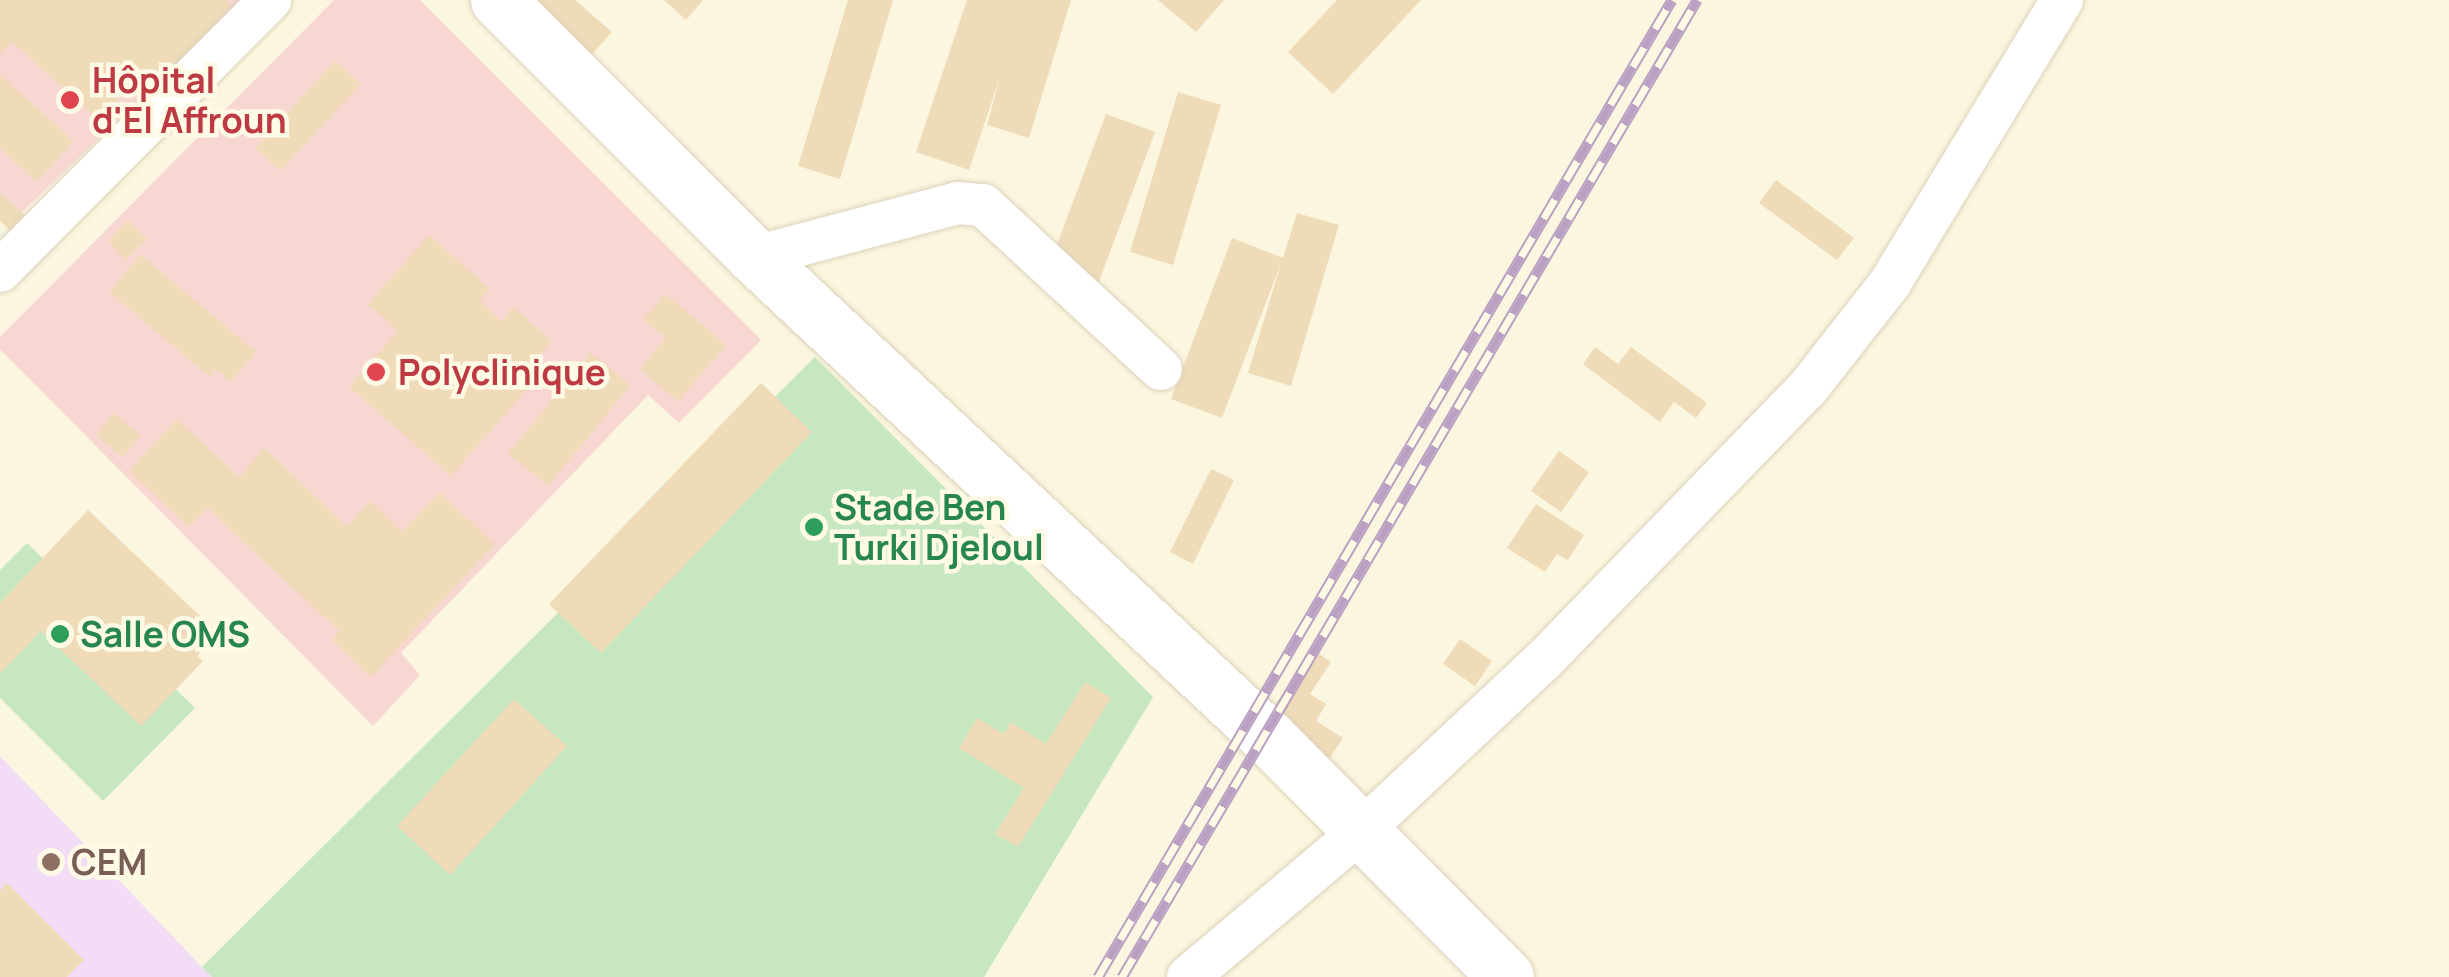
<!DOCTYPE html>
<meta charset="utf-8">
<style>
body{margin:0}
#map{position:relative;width:2449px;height:977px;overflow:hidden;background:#fbf6df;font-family:Manrope,sans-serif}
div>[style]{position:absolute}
.education>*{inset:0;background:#f3dcf6}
.medical>*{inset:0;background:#f8d7d3}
.green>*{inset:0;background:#c6e7bf}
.building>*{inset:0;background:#efdbb8}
.roads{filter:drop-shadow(0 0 2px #dbd1ba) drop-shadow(0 0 2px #dbd1ba)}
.minor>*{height:42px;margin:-21px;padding:0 21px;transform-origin:21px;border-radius:21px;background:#fff}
.secondary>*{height:55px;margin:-27.5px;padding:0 27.5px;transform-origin:27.5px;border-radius:27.5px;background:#fff}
.rail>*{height:11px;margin-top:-5.5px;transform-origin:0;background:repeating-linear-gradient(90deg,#fefae5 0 22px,#baa0c2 0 44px);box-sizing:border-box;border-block:2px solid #baa0c2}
.dots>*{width:28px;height:28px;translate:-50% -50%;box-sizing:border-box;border:5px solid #fefae5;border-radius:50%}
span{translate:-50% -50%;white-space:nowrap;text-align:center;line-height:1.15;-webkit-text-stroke:9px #fefae5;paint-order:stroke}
.health-label{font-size:35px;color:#be3a42;font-weight:700}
.left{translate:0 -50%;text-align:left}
.leisure-label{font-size:35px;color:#27864d;font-weight:700}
.education-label{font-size:35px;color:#785e54;font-weight:700}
</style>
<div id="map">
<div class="education">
<i style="clip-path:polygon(0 756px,202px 967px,212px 977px,0 977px)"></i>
</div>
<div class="medical">
<i style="clip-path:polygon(0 0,243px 0,18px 216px,0 199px)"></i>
<i style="clip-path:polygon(334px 0,420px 0,761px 340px,679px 423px,648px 395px,401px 653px,420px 675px,373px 726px,0 349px,0 337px)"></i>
</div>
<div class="green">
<i style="clip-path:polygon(815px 357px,1153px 697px,984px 977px,212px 977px,202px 967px)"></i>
<i style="clip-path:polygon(27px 543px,195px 708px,103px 801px,0 698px,0 570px)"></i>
</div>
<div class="building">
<i style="clip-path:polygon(0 0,226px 0,231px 5px,148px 98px,132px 84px,99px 120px,12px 42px,0 55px)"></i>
<i style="clip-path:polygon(526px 0,575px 0,612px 32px,591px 55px)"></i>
<i style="clip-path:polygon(664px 0,703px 0,686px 20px)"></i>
<i style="clip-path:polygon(848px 0,893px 0,840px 179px,798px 166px)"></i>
<i style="clip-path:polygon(967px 0,1071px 0,1029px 138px,987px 125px,1000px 77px,969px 170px,916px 152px)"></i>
<i style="clip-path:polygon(1158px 0,1224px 0,1196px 32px)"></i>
<i style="clip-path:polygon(1337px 0,1421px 0,1333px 94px,1288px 52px)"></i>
<i style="clip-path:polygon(335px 61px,361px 84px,280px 171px,255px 148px)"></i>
<i style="clip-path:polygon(0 75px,74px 141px,37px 182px,0 149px)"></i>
<i style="clip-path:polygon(1178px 92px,1221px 105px,1173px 265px,1130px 252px)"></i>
<i style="clip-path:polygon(1106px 114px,1155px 132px,1092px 300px,1043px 282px)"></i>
<i style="clip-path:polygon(1776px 180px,1854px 238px,1837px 260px,1759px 203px)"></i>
<i style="clip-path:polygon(0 192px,25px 216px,11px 231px,0 221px)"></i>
<i style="clip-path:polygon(1297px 213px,1339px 225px,1291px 386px,1248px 373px,1281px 263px,1222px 418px,1171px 399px,1232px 238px,1283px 258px)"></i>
<i style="clip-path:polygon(128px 220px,147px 239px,125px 260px,108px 241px)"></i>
<i style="clip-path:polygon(429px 235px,490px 289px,480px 301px,502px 321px,513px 307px,552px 341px,528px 369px,537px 378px,451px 476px,349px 387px,398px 331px,368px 304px)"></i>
<i style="clip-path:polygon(140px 254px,256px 352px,231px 382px,216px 369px,210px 377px,109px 292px)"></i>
<i style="clip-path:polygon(666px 294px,726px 345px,678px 402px,640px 369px,666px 338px,643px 319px)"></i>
<i style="clip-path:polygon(1595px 347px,1618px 364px,1631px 347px,1707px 403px,1696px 418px,1674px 402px,1660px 422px,1583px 364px)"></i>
<i style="clip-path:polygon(591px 353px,631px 385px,548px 486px,508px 453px)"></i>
<i style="clip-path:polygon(761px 383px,812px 432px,601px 653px,549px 604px)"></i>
<i style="clip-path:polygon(114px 413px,141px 436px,123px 457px,96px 435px)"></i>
<i style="clip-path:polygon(177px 419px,239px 477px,264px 448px,347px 526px,370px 501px,402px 532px,439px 492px,495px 544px,371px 677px,332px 640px,339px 631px,207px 508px,189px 527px,129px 471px)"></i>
<i style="clip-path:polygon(1559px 451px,1589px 472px,1561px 512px,1531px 491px)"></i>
<i style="clip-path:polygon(1211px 469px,1234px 480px,1193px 564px,1170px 552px)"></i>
<i style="clip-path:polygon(1536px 504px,1584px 535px,1568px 560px,1557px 554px,1545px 572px,1507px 548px)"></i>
<i style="clip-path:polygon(88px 510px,218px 633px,197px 656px,203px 661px,141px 726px,41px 631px,0 674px,0 603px)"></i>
<i style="clip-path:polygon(1460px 639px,1492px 661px,1475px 686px,1443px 664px)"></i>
<i style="clip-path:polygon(1312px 649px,1331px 662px,1310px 694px,1326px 704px,1316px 721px,1343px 738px,1325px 765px,1249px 745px)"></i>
<i style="clip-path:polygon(1085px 682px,1111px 698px,1018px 847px,995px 834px,1024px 788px,959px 748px,977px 718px,1004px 734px,1011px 722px,1046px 744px)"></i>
<i style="clip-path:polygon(514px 699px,567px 746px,450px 875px,397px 826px)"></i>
<i style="clip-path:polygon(7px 883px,84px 960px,67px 977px,0 977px,0 890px)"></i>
</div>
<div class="roads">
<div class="minor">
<i style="left:755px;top:257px;width:210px;rotate:-14.9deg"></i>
<i style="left:958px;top:203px;width:25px;rotate:5deg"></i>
<i style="left:983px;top:205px;width:242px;rotate:42.7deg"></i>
<i style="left:0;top:271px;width:383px;rotate:-45.1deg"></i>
<i style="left:1188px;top:977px;width:225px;rotate:-40.1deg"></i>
<i style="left:1360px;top:832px;width:250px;rotate:-43.1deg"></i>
<i style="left:1543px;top:661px;width:379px;rotate:-45.9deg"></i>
<i style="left:1807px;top:389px;width:135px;rotate:-51.9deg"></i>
<i style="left:1890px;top:283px;width:331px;rotate:-58.7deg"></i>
</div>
<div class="secondary">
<i style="left:498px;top:0;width:363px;rotate:45deg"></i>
<i style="left:755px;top:257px;width:701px;rotate:43.09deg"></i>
<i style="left:1267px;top:736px;width:339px;rotate:45.2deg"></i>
</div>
</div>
<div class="rail">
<i style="left:1098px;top:977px;width:1133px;rotate:-59.57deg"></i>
<i style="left:1122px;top:977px;width:1134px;rotate:-59.52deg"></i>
</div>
<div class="dots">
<i style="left:70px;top:100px;background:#e0444e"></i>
<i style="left:376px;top:372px;background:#e0444e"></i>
<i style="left:814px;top:527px;background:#2e9e5b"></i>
<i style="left:60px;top:634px;background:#2e9e5b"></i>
<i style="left:51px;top:862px;background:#8d6e63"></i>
</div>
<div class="health-label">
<span class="left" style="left:92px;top:100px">Hôpital<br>d'El Affroun</span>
<span class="left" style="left:398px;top:372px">Polyclinique</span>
</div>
<div class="leisure-label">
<span class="left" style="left:834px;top:527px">Stade Ben<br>Turki Djeloul</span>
<span class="left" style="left:80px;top:634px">Salle OMS</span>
</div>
<div class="education-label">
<span class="left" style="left:71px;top:862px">CEM</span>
</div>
</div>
